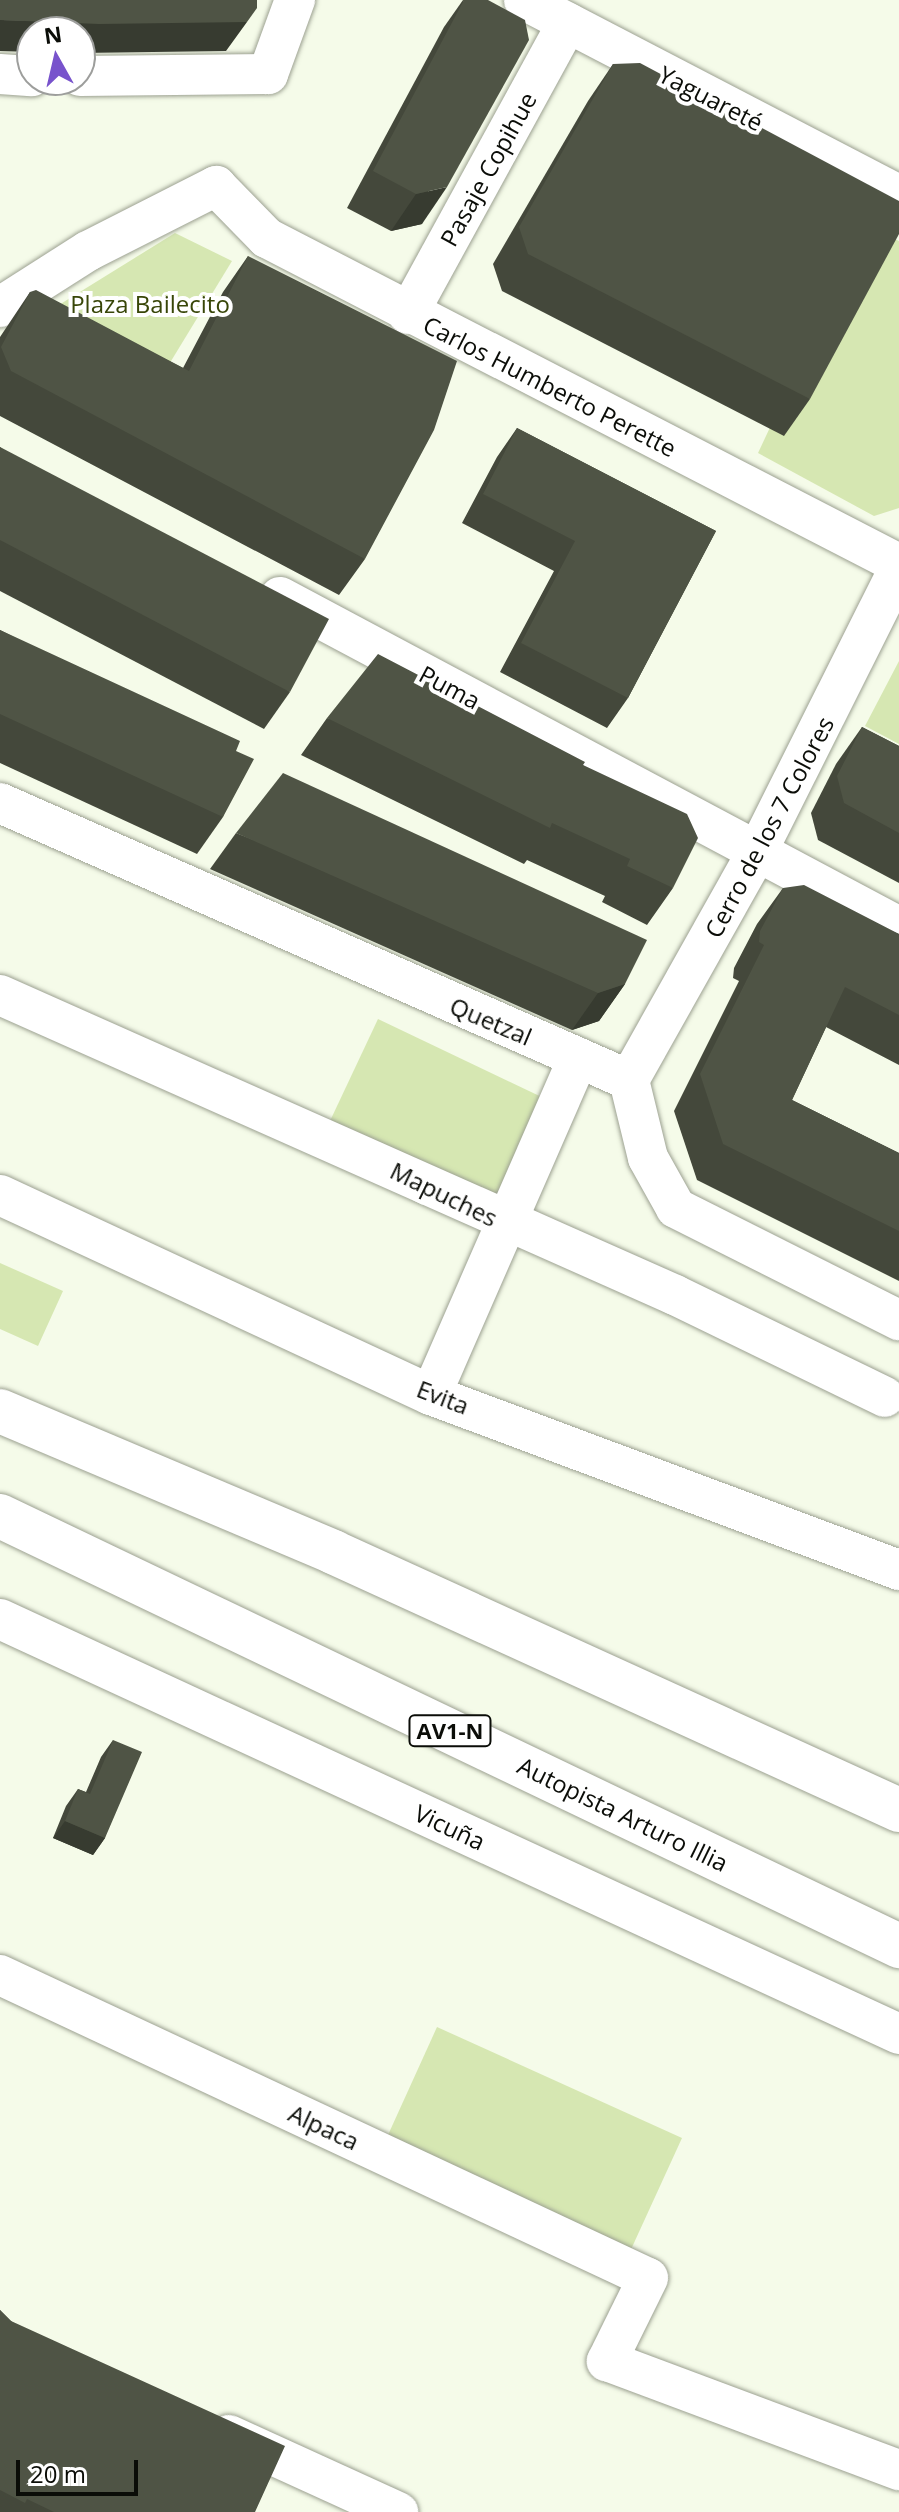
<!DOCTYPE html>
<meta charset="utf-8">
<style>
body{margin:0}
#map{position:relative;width:899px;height:2512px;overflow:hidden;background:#f5fbe9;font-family:"Open Sans",sans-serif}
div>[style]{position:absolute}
.green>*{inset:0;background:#d6e7b2}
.roads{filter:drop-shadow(0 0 2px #9ca191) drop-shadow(0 0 2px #9ca191)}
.minor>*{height:40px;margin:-20px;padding:0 20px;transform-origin:20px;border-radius:20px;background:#fff}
.motorway>*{height:44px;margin:-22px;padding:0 22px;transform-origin:22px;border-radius:22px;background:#fff}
.wall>*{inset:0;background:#44483b}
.shaded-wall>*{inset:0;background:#373b30}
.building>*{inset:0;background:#4f5445}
span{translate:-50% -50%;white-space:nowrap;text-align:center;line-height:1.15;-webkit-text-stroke:8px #fff;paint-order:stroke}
.shield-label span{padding:2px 6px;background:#fff;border:2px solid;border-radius:6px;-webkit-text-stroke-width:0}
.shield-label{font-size:22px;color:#0b0d08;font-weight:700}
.street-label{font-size:24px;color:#0b0d08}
.park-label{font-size:24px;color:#384608}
.north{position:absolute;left:16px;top:16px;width:80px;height:80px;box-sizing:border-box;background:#fff;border:2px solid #9d9e9c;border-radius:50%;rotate:352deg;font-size:22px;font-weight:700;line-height:32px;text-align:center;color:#0b0d08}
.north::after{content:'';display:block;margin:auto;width:28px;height:36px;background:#7853cc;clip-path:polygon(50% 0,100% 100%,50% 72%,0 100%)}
.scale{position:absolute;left:16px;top:2460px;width:122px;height:36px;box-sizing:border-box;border:4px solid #0b0d08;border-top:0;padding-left:10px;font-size:24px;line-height:28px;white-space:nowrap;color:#0b0d08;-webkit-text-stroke:6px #fff;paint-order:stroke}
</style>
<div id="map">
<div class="green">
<i style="clip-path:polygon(865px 225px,899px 241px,899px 508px,874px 516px,758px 453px)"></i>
<i style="clip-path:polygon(175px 233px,232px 261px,168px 366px,54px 308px)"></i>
<i style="clip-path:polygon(899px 661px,899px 744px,865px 726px)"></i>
<i style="clip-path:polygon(378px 1019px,550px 1101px,501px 1202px,330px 1121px)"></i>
<i style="clip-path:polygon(0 1263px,63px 1291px,38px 1346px,0 1329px)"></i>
<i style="clip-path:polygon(437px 2027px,682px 2138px,628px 2256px,383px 2146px)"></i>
</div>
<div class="roads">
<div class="minor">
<i style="left:524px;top:0;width:423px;rotate:27.5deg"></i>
<i style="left:0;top:74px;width:32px;rotate:4deg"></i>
<i style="left:80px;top:76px;width:188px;rotate:-0.6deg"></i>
<i style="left:268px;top:74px;width:79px;rotate:-70deg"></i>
<i style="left:0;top:307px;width:104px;rotate:-32.5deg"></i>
<i style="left:88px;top:251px;width:144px;rotate:-26.9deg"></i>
<i style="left:216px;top:186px;width:73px;rotate:45.6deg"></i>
<i style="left:267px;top:238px;width:711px;rotate:27.29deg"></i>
<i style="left:408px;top:314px;width:332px;rotate:-61.3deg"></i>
<i style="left:280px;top:597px;width:701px;rotate:28.06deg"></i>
<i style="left:0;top:803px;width:687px;rotate:23.77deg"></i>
<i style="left:629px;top:1080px;width:80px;rotate:76.3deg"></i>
<i style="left:648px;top:1158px;width:57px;rotate:60.8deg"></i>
<i style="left:676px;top:1208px;width:250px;rotate:26.7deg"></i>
<i style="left:0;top:995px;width:739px;rotate:23.96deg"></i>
<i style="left:675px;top:1295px;width:233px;rotate:25.9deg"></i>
<i style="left:629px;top:1080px;width:261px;rotate:-60.7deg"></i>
<i style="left:757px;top:852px;width:317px;rotate:-63.4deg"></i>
<i style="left:0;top:1195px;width:475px;rotate:24.9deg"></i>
<i style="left:431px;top:1395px;width:500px;rotate:20.5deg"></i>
<i style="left:431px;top:1395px;width:368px;rotate:-66.4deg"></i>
<i style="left:0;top:1619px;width:990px;rotate:24.78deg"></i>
<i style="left:0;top:1975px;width:715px;rotate:25.06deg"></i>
<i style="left:648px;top:2278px;width:93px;rotate:116.3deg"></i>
<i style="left:607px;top:2361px;width:312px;rotate:20.5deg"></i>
<i style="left:229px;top:2435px;width:186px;rotate:24.5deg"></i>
</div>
<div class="motorway">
<i style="left:0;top:1411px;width:362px;rotate:22.9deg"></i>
<i style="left:333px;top:1552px;width:622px;rotate:24.5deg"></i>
<i style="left:0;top:1516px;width:997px;rotate:25.56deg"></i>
</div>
</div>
<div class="wall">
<i style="clip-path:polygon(463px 0,464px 0,422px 224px,391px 231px,347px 208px,444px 27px)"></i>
<i style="clip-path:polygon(613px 64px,810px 399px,784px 436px,502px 291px,493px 264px,588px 101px)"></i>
<i style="clip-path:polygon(248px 256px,365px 559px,339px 595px,0 416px,0 337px,30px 292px,183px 368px,223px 292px)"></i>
<i style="clip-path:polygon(517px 428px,716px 531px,628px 698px,607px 728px,500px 672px,554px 571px,462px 523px,497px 457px)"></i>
<i style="clip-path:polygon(0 447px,290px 692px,264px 729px,0 591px)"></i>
<i style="clip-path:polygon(0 630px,236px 751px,223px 817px,197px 854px,0 763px)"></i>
<i style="clip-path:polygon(327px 718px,583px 765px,673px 888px,647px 925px,602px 902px,605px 896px,527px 860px,524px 864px,301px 755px)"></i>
<i style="clip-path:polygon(862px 727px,899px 746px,899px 883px,818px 840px,811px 813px,836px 764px)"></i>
<i style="clip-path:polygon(236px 833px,625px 984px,599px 1021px,572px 1030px,210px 869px)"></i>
<i style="clip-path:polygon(783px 888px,899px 934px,899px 1065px,826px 1027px,792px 1100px,899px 1153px,899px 1281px,697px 1180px,674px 1111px,739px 981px,733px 978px,734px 968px,757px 924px)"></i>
<i style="clip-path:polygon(113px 1740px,105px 1838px,93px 1855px,53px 1838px,66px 1806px,78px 1789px,86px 1792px,101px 1757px)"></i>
<i style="clip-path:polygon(0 2310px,11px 2321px,255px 2512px,0 2512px)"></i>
</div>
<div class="shaded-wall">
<i style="clip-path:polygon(0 20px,247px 22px,226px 51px,80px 53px,80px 32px,32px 32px,32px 52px,0 51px)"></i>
<i style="clip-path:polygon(447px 187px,422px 224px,391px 231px,416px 194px)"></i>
<i style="clip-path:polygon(625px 984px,599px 1021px,572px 1030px,598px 993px)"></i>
<i style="clip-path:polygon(65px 1821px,105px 1838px,93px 1855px,53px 1838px)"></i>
</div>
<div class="building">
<i style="clip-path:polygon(0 0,257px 0,257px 8px,247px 22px,99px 24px,0 20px)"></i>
<i style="clip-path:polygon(464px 0,488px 0,525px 20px,529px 40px,447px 187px,416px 194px,373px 171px)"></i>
<i style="clip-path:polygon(640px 63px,899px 201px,899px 234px,810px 399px,528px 254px,519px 227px,613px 64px)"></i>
<i style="clip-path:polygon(248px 256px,457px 361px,434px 430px,365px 559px,11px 371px,1px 347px,30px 292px,36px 290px,189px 371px)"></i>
<i style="clip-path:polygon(517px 428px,716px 531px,628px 698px,521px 643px,575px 541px,483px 494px)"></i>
<i style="clip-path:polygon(0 447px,329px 619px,290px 692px,0 540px)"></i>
<i style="clip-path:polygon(0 630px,240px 741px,236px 751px,254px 759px,223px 817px,0 714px)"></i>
<i style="clip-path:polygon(378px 654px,585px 762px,583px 765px,687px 814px,698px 838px,673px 888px,627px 866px,630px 859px,552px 823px,550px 828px,327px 718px)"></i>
<i style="clip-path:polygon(862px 727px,899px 746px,899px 833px,844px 803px,837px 776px)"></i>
<i style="clip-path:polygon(283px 773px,647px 940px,625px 984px,598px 993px,236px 833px)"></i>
<i style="clip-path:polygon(804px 885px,899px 934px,899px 1015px,845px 987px,792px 1100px,899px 1153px,899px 1231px,723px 1144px,700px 1074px,764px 945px,759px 942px,760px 931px,783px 888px)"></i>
<i style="clip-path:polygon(113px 1740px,142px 1752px,105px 1838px,65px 1821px,78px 1789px,90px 1794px)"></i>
<i style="clip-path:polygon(0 2310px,11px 2321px,285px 2446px,255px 2512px,54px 2512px,27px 2499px,25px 2503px,0 2490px)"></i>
</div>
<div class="shield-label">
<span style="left:450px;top:1731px">AV1-N</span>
</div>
<div class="street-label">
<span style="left:711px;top:98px;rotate:27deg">Yaguareté</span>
<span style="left:488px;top:169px;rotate:-61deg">Pasaje Copihue</span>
<span style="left:550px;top:386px;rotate:27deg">Carlos Humberto Perette</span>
<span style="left:450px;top:687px;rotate:28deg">Puma</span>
<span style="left:769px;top:827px;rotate:-62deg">Cerro de los 7 Colores</span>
<span style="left:491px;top:1021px;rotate:23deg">Quetzal</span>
<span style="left:444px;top:1194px;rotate:26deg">Mapuches</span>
<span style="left:443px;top:1397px;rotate:21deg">Evita</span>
<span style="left:623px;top:1814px;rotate:26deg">Autopista Arturo Illia</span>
<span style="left:450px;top:1827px;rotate:25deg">Vicuña</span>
<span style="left:324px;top:2127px;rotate:25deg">Alpaca</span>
</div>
<div class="park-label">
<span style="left:150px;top:304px">Plaza Bailecito</span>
</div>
<div class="north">N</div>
<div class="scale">20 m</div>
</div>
